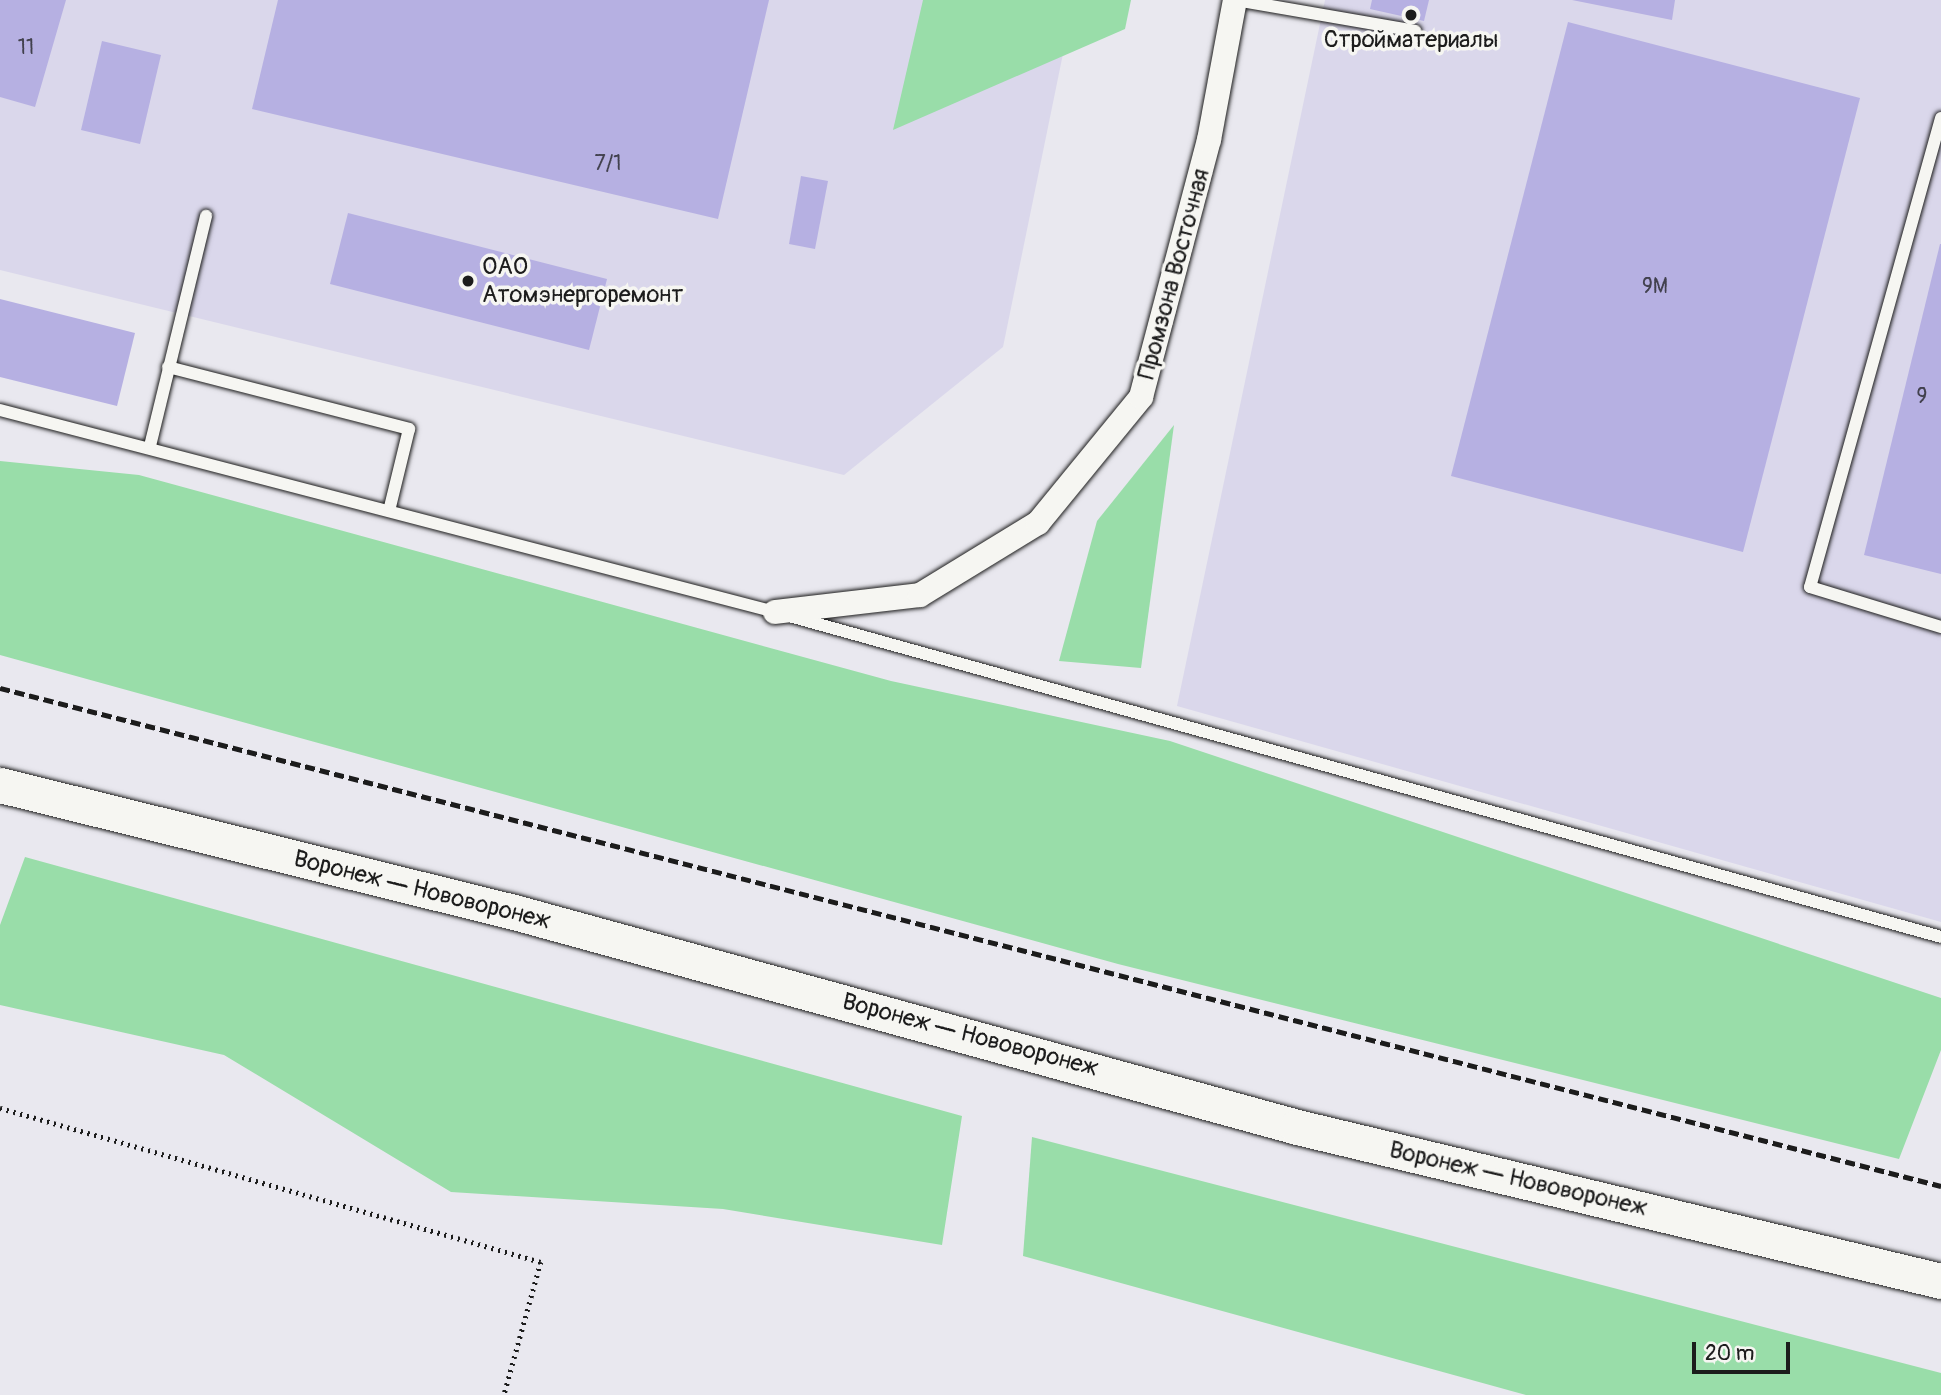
<!DOCTYPE html>
<meta charset="utf-8">
<style>
body{margin:0}
#map{position:relative;width:1941px;height:1395px;overflow:hidden;background:#e9e8ef;font-family:Pangolin,sans-serif}
div>[style]{position:absolute}
.built>*{inset:0;background:#dad7eb}
.green>*{inset:0;background:#99dda9}
.building>*{inset:0;background:#b6b0e2}
.path>*{height:4.5px;margin-top:-2.25px;transform-origin:0;background:repeating-linear-gradient(90deg,#1c1c1c 0 2px,transparent 0 7px)}
.roads{filter:drop-shadow(0 0 2px #1c1c1c) drop-shadow(0 0 2px #1c1c1c)}
.service>*{height:12px;margin:-6px;padding:0 6px;transform-origin:6px;border-radius:6px;background:#f6f6f2}
.minor>*{height:24px;margin:-12px;padding:0 12px;transform-origin:12px;border-radius:12px;background:#f6f6f2}
.secondary>*{height:35px;margin:-17.5px;padding:0 17.5px;transform-origin:17.5px;border-radius:17.5px;background:#f6f6f2}
.rail>*{height:5px;margin-top:-2.5px;transform-origin:0;background:repeating-linear-gradient(90deg,#1c1c1c 0 10px,transparent 0 15px)}
.dots>*{width:19px;height:19px;translate:-50% -50%;box-sizing:border-box;border:4px solid #f6f6f2;border-radius:50%}
span{translate:-50% -50%;white-space:nowrap;text-align:center;line-height:1.15;-webkit-text-stroke:7px #f6f6f2;paint-order:stroke}
.number-label{font-size:21px;color:#42414e}
.number-label span{-webkit-text-stroke-width:0}
.poi-label{font-size:24px;color:#1c1c1c}
.left{translate:0 -50%;text-align:left}
.street-label{font-size:24px;color:#1c1c1c}
.scale{position:absolute;left:1692px;top:1342px;width:98px;height:32px;box-sizing:border-box;border:4px solid #1c1c1c;border-top:0;padding-left:9px;font-size:21px;line-height:24px;white-space:nowrap;color:#1c1c1c;-webkit-text-stroke:5px #f6f6f2;paint-order:stroke}
</style>
<div id="map">
<div class="built">
<i style="clip-path:polygon(0 0,1074px 0,1003px 347px,844px 475px,0 270px)"></i>
<i style="clip-path:polygon(1325px 0,1941px 0,1941px 922px,1177px 706px)"></i>
</div>
<div class="green">
<i style="clip-path:polygon(923px 0,1131px 0,1125px 29px,893px 130px)"></i>
<i style="clip-path:polygon(1174px 425px,1141px 668px,1059px 661px,1097px 521px)"></i>
<i style="clip-path:polygon(0 461px,139px 475px,891px 681px,1170px 741px,1941px 998px,1941px 1050px,1899px 1159px,1118px 964px,0 655px)"></i>
<i style="clip-path:polygon(25px 857px,962px 1116px,942px 1245px,723px 1209px,451px 1192px,224px 1055px,0 1005px,0 925px)"></i>
<i style="clip-path:polygon(1032px 1137px,1941px 1373px,1941px 1395px,1526px 1395px,1023px 1256px)"></i>
</div>
<div class="building">
<i style="clip-path:polygon(0 0,66px 0,35px 107px,0 97px)"></i>
<i style="clip-path:polygon(278px 0,769px 0,718px 219px,252px 109px)"></i>
<i style="clip-path:polygon(1372px 0,1429px 0,1424px 21px,1370px 9px)"></i>
<i style="clip-path:polygon(1572px 0,1675px 0,1672px 20px)"></i>
<i style="clip-path:polygon(1568px 22px,1860px 98px,1743px 552px,1451px 476px)"></i>
<i style="clip-path:polygon(102px 41px,161px 55px,140px 144px,81px 130px)"></i>
<i style="clip-path:polygon(801px 176px,828px 181px,815px 249px,789px 244px)"></i>
<i style="clip-path:polygon(348px 213px,607px 279px,589px 350px,330px 284px)"></i>
<i style="clip-path:polygon(1940px 244px,1941px 244px,1941px 574px,1864px 555px)"></i>
<i style="clip-path:polygon(0 299px,135px 333px,117px 406px,0 377px)"></i>
</div>
<div class="path">
<i style="left:0;top:1108px;width:562px;rotate:15.89deg"></i>
<i style="left:541px;top:1262px;width:138px;rotate:105.5deg"></i>
</div>
<div class="roads">
<div class="service">
<i style="left:1236px;top:0;width:182px;rotate:9.8deg"></i>
<i style="left:1941px;top:118px;width:487px;rotate:105.6deg"></i>
<i style="left:1810px;top:587px;width:137px;rotate:17deg"></i>
<i style="left:168px;top:367px;width:249px;rotate:14.4deg"></i>
<i style="left:409px;top:429px;width:84px;rotate:103.7deg"></i>
<i style="left:0;top:410px;width:801px;rotate:14.61deg"></i>
<i style="left:775px;top:612px;width:1210px;rotate:15.57deg"></i>
<i style="left:150px;top:446px;width:237px;rotate:-76.3deg"></i>
</div>
<div class="minor">
<i style="left:775px;top:612px;width:146px;rotate:-6.7deg"></i>
<i style="left:920px;top:595px;width:138px;rotate:-31.4deg"></i>
<i style="left:1038px;top:523px;width:163px;rotate:-50.7deg"></i>
<i style="left:1141px;top:397px;width:266px;rotate:-75.2deg"></i>
<i style="left:1209px;top:140px;width:142px;rotate:-79.5deg"></i>
</div>
<div class="secondary">
<i style="left:0;top:785px;width:529px;rotate:13.88deg"></i>
<i style="left:514px;top:912px;width:812px;rotate:15.35deg"></i>
<i style="left:1297px;top:1127px;width:662px;rotate:13.45deg"></i>
</div>
</div>
<div class="rail">
<i style="left:0;top:688px;width:2004px;rotate:14.39deg"></i>
</div>
<div class="dots">
<i style="left:1411px;top:15px;background:#1c1c1c"></i>
<i style="left:468px;top:281px;background:#1c1c1c"></i>
</div>
<div class="number-label">
<span style="left:26px;top:48px">11</span>
<span style="left:608px;top:164px">7/1</span>
<span style="left:1655px;top:287px">9М</span>
<span style="left:1922px;top:397px">9</span>
</div>
<div class="poi-label">
<span style="left:1411px;top:40px">Стройматериалы</span>
<span class="left" style="left:482px;top:281px">ОАО<br>Атомэнергоремонт</span>
</div>
<div class="street-label">
<span style="left:1174px;top:274px;rotate:-75deg">Промзона Восточная</span>
<span style="left:422px;top:890px;rotate:14deg">Воронеж — Нововоронеж</span>
<span style="left:970px;top:1035px;rotate:15deg">Воронеж — Нововоронеж</span>
<span style="left:1518px;top:1179px;rotate:13deg">Воронеж — Нововоронеж</span>
</div>
<div class="scale">20 m</div>
</div>
